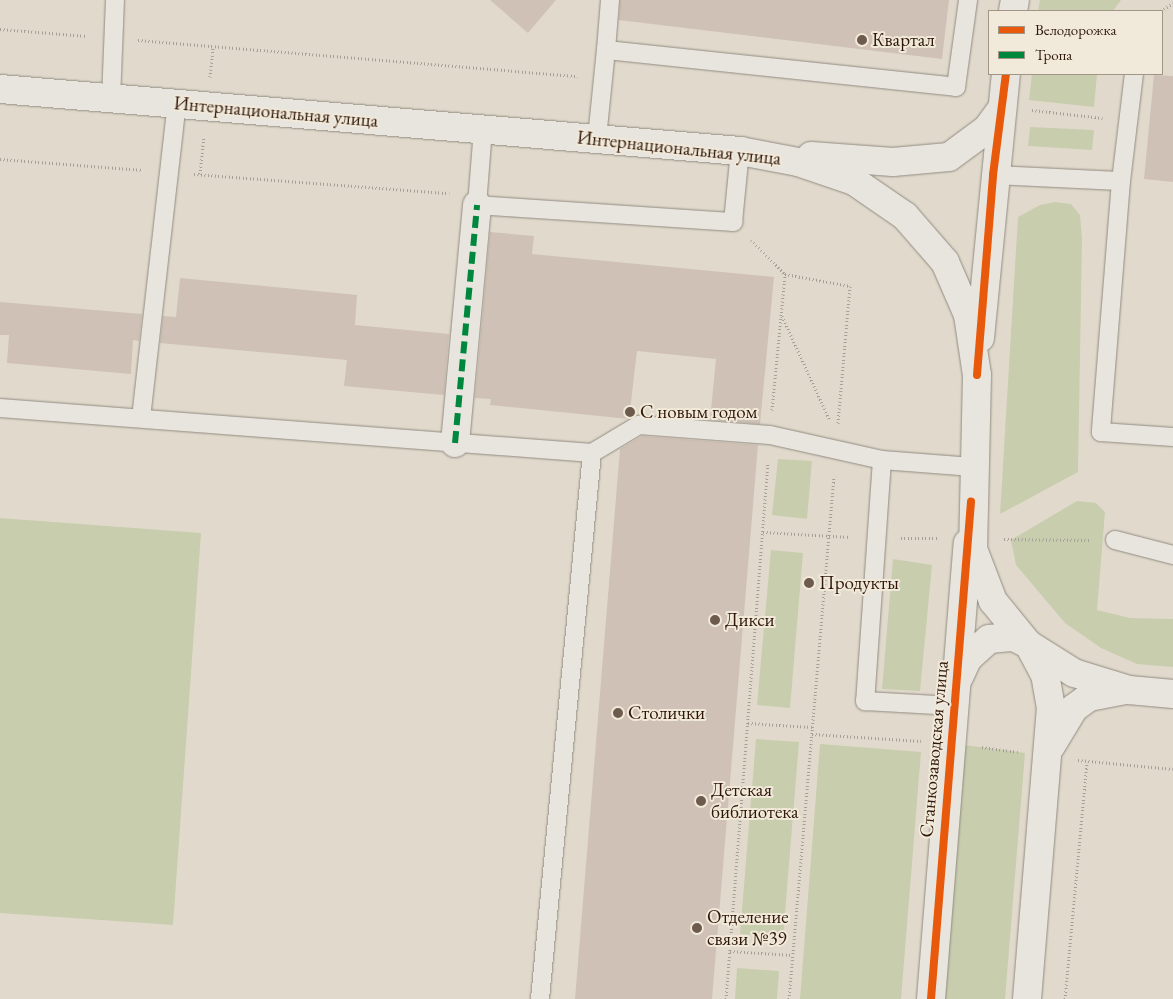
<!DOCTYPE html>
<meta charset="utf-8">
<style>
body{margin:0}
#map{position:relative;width:1173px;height:999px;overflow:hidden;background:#e1dacc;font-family:"EB Garamond",serif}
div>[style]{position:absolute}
.green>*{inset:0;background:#c8cdae}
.building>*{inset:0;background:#cfc1b5}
.path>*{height:3px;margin-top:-1.5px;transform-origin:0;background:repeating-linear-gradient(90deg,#a59f98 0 1px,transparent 0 3.5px)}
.roads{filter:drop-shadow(0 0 1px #928b81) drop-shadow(0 0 1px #928b81)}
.lane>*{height:18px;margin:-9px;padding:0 9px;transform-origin:9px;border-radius:9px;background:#e8e4de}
.street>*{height:28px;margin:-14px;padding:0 14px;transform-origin:14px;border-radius:14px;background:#e8e4de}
.secondary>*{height:28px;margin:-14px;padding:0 14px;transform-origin:14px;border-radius:14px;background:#e8e4de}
.quiet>*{height:6px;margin-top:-3px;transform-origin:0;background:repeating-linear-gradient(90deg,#00873e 0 12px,transparent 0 18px)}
.cycleway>*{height:8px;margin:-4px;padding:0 4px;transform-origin:4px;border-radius:4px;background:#e8590c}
.dots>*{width:14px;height:14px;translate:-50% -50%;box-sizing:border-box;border:2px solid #f1e9d9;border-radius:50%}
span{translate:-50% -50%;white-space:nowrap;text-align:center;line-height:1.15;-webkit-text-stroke:4px #f1e9d9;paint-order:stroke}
.poi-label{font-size:19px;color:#2f170a}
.left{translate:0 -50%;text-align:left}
.street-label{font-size:19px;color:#2f170a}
.legend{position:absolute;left:988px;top:10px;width:175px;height:65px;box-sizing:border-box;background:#f1e9d9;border:1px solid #a39586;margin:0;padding:6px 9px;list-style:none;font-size:15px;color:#2f170a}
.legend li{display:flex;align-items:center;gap:10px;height:25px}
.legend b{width:25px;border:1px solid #a39586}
</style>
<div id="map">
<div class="green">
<i style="clip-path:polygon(1040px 0,1121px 0,1113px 11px,1038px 11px)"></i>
<i style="clip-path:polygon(1032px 74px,1097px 74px,1094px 107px,1029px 100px)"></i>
<i style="clip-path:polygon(1030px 127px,1094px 130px,1092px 150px,1028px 146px)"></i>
<i style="clip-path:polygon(1055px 202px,1071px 204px,1080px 215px,1082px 239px,1078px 472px,1000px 514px,1018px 217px,1040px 205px)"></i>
<i style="clip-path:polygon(778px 459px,812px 461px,807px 519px,772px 515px)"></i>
<i style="clip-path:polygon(1077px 501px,1096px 503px,1105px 512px,1097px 610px,1130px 618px,1173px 619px,1173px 667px,1137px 664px,1101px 648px,1065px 623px,1016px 565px,1011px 540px)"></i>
<i style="clip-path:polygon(0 518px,201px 533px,173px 925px,0 913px)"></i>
<i style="clip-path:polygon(771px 550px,803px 553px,790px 708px,757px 705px)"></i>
<i style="clip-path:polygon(893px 559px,932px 565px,920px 691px,882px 689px)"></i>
<i style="clip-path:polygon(756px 739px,799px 742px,783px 938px,740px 934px)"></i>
<i style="clip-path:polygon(820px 744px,921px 752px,901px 999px,800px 999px)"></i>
<i style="clip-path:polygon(964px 745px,1025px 753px,1005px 999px,945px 999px)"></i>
<i style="clip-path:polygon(737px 968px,779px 971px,777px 999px,735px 999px)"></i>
</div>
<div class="building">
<i style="clip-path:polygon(490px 0,556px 0,528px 33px)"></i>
<i style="clip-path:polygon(620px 0,949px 0,942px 59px,619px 20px)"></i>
<i style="clip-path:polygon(1154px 75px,1173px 76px,1173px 182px,1144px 179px)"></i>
<i style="clip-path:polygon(490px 232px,534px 236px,532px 254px,774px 277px,760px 424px,710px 420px,716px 359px,637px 351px,629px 419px,490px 405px,491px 399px,475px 398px)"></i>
<i style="clip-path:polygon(180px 278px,357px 295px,355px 325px,449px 334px,444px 395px,344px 386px,347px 360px,160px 343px,163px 316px,176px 317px)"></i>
<i style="clip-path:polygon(0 302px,142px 314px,139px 341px,133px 340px,131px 374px,7px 363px,9px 335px,0 335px)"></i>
<i style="clip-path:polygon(642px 436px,758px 445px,712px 999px,575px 999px,620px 449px)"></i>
</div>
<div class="path">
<i style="left:1161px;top:11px;width:14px;rotate:-34deg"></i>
<i style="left:0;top:29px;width:87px;rotate:4.6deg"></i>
<i style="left:138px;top:40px;width:441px;rotate:4.7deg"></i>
<i style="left:210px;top:77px;width:30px;rotate:-84deg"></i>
<i style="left:1032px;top:110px;width:71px;rotate:6.4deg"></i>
<i style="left:0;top:159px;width:143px;rotate:4.4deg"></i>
<i style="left:194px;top:174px;width:256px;rotate:4.3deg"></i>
<i style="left:200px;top:174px;width:36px;rotate:-84deg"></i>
<i style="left:751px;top:240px;width:48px;rotate:45deg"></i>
<i style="left:782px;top:316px;width:115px;rotate:65.4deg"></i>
<i style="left:772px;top:410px;width:137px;rotate:-84.5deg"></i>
<i style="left:785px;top:274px;width:66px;rotate:10.5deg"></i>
<i style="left:850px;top:286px;width:138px;rotate:95deg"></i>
<i style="left:763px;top:532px;width:87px;rotate:3.3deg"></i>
<i style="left:901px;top:538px;width:36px"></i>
<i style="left:1004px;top:539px;width:86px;rotate:0.7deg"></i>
<i style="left:748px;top:723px;width:64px;rotate:3.6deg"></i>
<i style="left:812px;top:734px;width:109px;rotate:3.7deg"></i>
<i style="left:982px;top:747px;width:36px;rotate:8deg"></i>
<i style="left:1078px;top:760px;width:95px;rotate:5.4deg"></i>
<i style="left:730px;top:951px;width:63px;rotate:3.6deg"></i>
<i style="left:726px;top:999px;width:539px;rotate:-85.53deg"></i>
<i style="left:789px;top:999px;width:525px;rotate:-85.08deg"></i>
<i style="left:1065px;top:999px;width:238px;rotate:-84.7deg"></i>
</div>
<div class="roads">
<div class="lane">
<i style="left:606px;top:50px;width:50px;rotate:-85.4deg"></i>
<i style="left:111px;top:99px;width:99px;rotate:-87.7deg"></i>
<i style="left:483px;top:129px;width:76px;rotate:94.5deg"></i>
<i style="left:477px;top:205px;width:257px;rotate:3.8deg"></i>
<i style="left:733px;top:222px;width:71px;rotate:-84.4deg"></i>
<i style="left:597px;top:138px;width:88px;rotate:-84.2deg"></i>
<i style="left:606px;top:50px;width:352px;rotate:6deg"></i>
<i style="left:956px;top:87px;width:88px;rotate:-82.1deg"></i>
<i style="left:993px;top:175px;width:128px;rotate:2.7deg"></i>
<i style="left:1121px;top:181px;width:252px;rotate:94.6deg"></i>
<i style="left:1101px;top:432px;width:72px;rotate:4deg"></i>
<i style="left:1121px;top:181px;width:108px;rotate:-83.1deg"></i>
<i style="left:0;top:408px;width:594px;rotate:4.35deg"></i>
<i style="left:592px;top:453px;width:55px;rotate:-30.8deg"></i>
<i style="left:639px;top:425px;width:131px;rotate:4.4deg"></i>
<i style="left:770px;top:435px;width:115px;rotate:12.6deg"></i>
<i style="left:882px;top:460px;width:91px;rotate:4.4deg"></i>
<i style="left:141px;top:418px;width:316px;rotate:-83.5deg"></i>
<i style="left:882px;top:460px;width:242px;rotate:94deg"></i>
<i style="left:865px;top:701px;width:89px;rotate:3.2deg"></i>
<i style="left:1115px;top:540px;width:60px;rotate:14.5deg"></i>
<i style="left:540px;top:999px;width:548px;rotate:-84.56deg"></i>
</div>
<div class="street">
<i style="left:455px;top:443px;width:239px;rotate:-84.7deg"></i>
</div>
<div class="secondary">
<i style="left:1013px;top:11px;width:11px;rotate:-80deg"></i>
<i style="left:0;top:89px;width:743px;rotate:4.79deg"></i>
<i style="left:740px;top:151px;width:59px;rotate:10.7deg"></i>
<i style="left:798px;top:162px;width:59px;rotate:18.7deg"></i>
<i style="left:854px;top:181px;width:62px;rotate:34.5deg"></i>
<i style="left:905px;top:216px;width:61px;rotate:49deg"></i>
<i style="left:945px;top:262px;width:58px;rotate:66.5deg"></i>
<i style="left:968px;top:315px;width:61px;rotate:81.5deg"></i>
<i style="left:977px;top:375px;width:174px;rotate:91.3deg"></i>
<i style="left:973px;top:549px;width:56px;rotate:69deg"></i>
<i style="left:993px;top:601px;width:55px;rotate:50.9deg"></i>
<i style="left:1028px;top:644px;width:54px;rotate:32.2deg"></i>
<i style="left:1074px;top:673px;width:58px;rotate:17.2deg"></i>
<i style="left:1129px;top:690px;width:44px;rotate:5.2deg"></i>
<i style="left:811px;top:156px;width:82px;rotate:4.2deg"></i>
<i style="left:893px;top:162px;width:56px;rotate:-5.1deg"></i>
<i style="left:949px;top:157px;width:47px;rotate:-36.4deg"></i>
<i style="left:987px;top:129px;width:26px;rotate:-54deg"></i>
<i style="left:980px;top:338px;width:265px;rotate:-84.4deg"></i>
<i style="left:959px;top:677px;width:21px;rotate:-65deg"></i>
<i style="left:968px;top:658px;width:28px;rotate:-42deg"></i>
<i style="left:989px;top:639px;width:25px;rotate:-5deg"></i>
<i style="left:1014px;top:637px;width:16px;rotate:27deg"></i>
<i style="left:1051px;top:746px;width:44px;rotate:-58.8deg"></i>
<i style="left:1074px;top:708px;width:19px;rotate:-36deg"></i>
<i style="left:1089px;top:697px;width:37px;rotate:-11deg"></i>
<i style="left:931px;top:999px;width:457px;rotate:-85.4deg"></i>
<i style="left:1027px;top:999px;width:292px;rotate:-85.3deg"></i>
<i style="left:1051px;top:708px;width:34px;rotate:-100deg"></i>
<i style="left:1045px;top:675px;width:34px;rotate:-118deg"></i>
</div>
</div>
<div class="quiet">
<i style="left:455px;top:443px;width:239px;rotate:-84.7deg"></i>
</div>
<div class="cycleway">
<i style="left:977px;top:375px;width:201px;rotate:-85.4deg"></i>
<i style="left:993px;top:175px;width:102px;rotate:-82.7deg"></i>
<i style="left:931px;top:999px;width:499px;rotate:-85.4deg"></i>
</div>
<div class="dots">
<i style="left:862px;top:40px;background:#6d5b4e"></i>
<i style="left:630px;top:412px;background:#6d5b4e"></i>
<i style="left:809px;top:583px;background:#6d5b4e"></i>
<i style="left:715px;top:620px;background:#6d5b4e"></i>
<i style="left:618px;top:713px;background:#6d5b4e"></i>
<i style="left:701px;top:801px;background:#6d5b4e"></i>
<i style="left:697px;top:928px;background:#6d5b4e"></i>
</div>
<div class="poi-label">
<span class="left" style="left:872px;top:40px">Квартал</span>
<span class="left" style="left:640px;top:412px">С новым годом</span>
<span class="left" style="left:819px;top:583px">Продукты</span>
<span class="left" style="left:725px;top:620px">Дикси</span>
<span class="left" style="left:628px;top:713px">Столички</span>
<span class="left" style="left:711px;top:801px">Детская<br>библиотека</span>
<span class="left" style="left:707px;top:928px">Отделение<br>связи №39</span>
</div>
<div class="street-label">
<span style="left:276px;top:112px;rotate:5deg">Интернациональная улица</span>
<span style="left:679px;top:148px;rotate:6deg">Интернациональная улица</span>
<span style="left:934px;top:749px;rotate:-85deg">Станкозаводская улица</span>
</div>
<ul class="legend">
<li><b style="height:6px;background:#e8590c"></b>Велодорожка</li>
<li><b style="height:6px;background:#00873e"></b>Тропа</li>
</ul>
</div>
